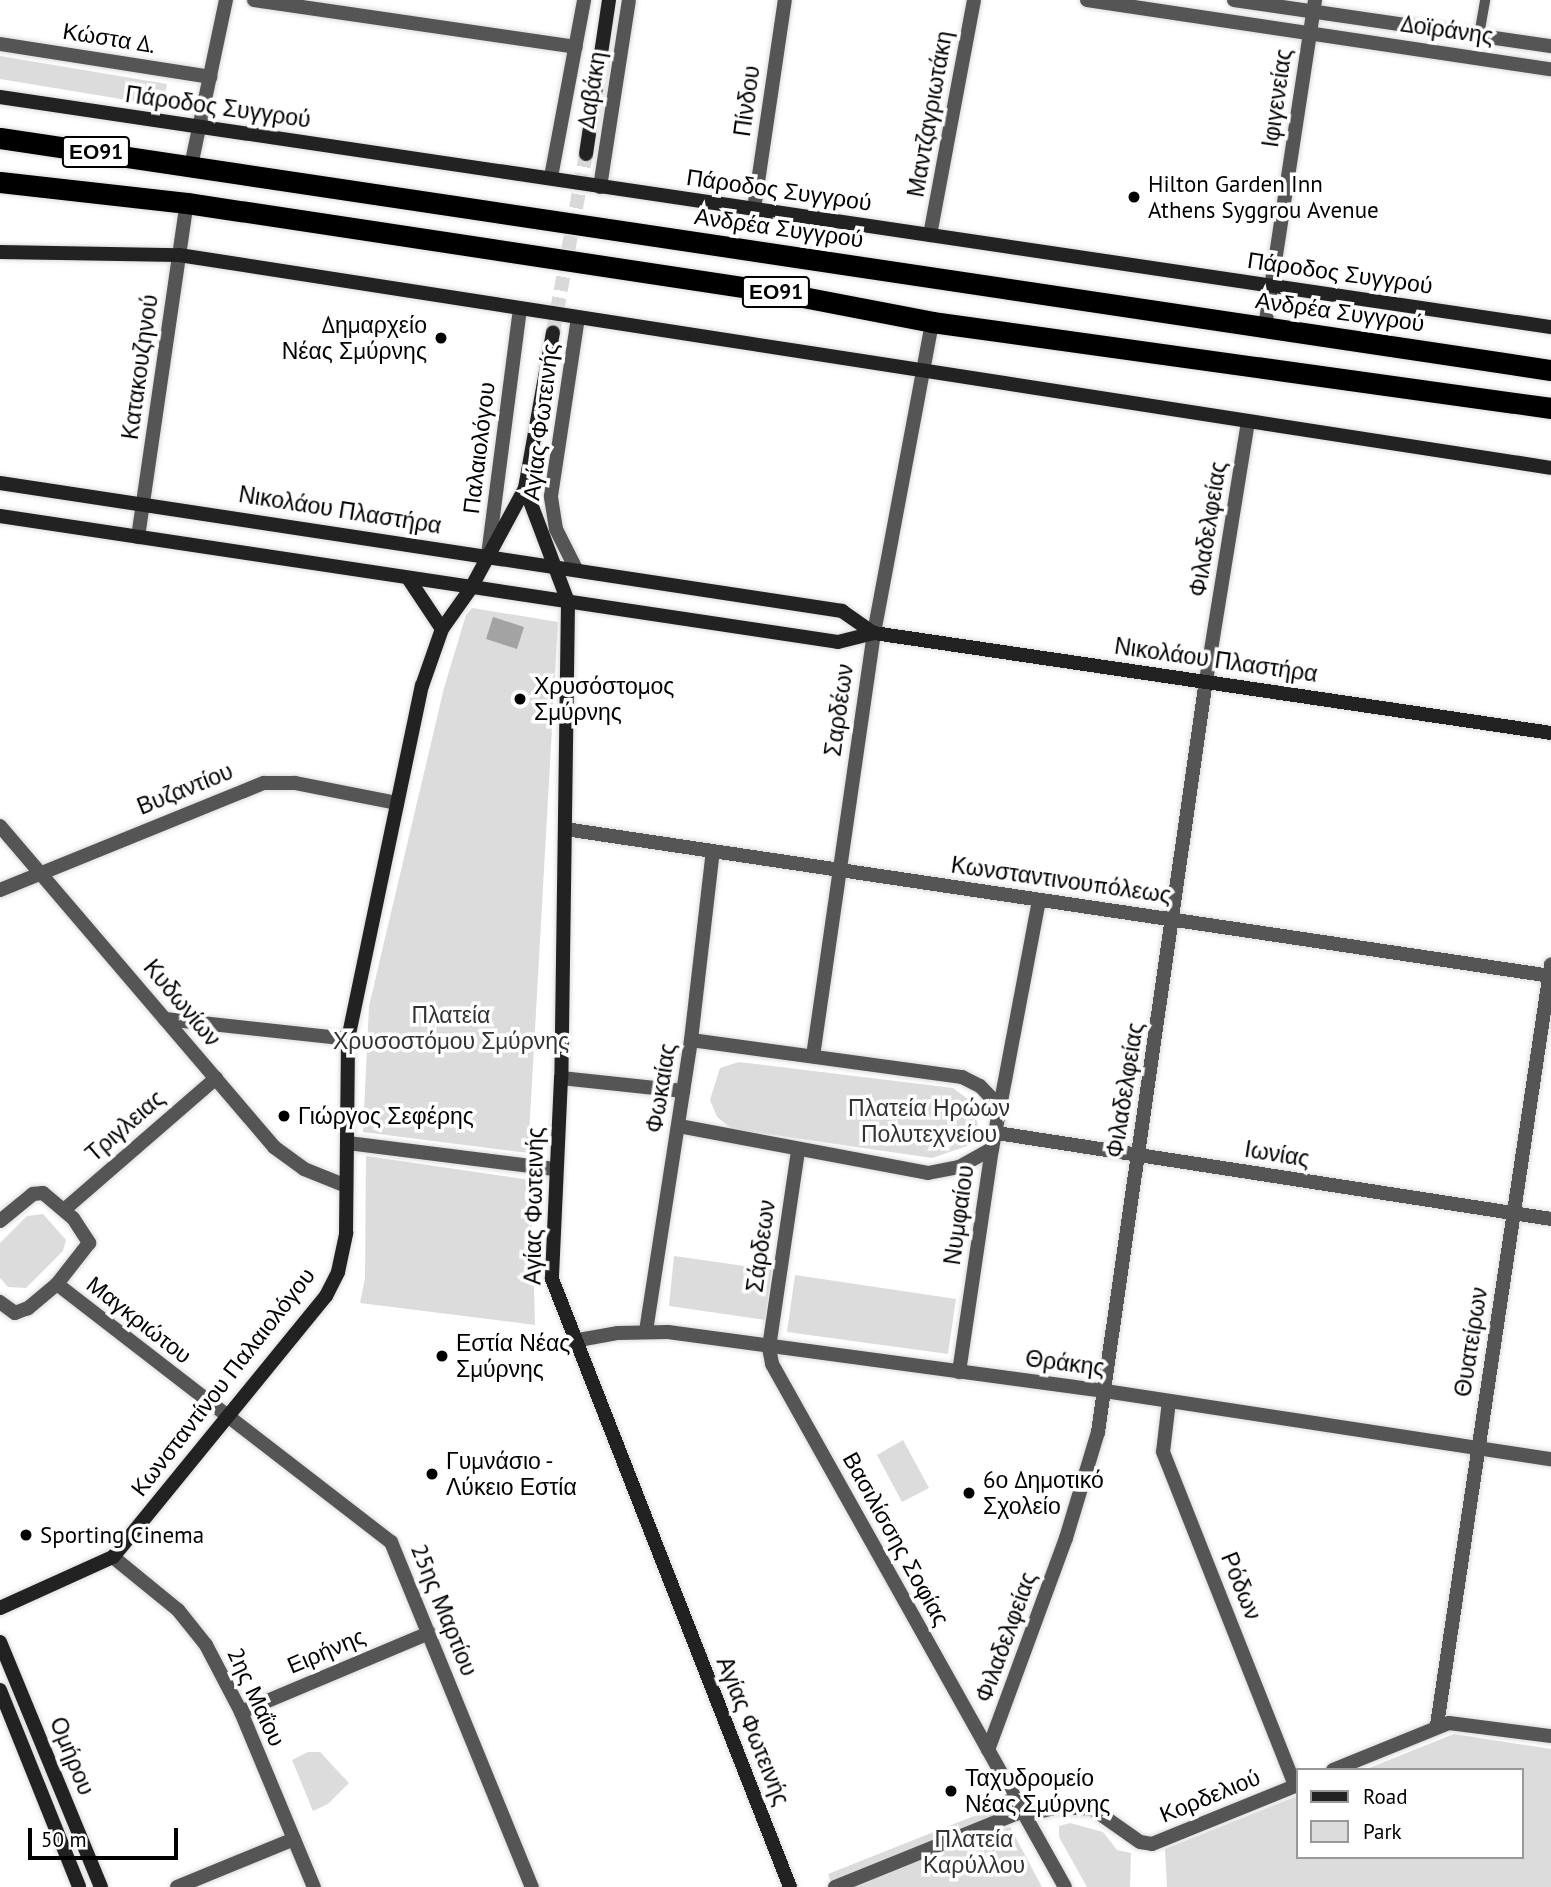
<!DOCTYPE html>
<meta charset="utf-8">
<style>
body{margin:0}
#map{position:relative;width:1551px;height:1887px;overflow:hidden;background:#fff;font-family:"PT Sans",sans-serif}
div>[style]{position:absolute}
.green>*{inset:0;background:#dcdcdc}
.water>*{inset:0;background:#a3a3a3}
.secondary-tunnel>*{height:14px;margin-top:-7px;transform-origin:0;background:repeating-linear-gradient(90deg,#d9d9d9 0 14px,transparent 0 21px)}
.roads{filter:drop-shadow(0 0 2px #dbdbdb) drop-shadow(0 0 2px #dbdbdb)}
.lane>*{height:10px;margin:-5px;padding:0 5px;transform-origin:5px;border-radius:5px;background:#555}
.street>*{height:14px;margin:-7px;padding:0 7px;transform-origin:7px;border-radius:7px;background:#555}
.secondary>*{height:14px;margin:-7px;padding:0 7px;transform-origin:7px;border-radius:7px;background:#222}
.highway>*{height:21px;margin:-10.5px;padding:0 10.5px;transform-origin:10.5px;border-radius:10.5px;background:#000}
.dots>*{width:19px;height:19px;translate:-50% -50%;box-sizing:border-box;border:4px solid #fff;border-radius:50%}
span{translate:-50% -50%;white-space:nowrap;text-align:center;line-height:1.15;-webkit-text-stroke:7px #fff;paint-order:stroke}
.shield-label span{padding:2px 5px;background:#fff;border:2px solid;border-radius:5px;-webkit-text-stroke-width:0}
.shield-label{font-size:21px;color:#000;font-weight:700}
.street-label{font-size:23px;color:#000}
.poi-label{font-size:23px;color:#000}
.left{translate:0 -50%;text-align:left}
.right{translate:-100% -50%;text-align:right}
.park-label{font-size:23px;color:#333}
.legend{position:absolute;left:1296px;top:1768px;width:228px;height:91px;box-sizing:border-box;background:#fff;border:2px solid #999;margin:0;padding:9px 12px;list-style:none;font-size:21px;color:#000}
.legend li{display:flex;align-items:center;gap:14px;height:35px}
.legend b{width:35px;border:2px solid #999}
.scale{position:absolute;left:28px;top:1828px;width:150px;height:32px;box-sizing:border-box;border:4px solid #000;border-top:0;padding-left:9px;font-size:21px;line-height:24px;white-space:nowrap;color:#000;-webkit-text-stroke:5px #fff;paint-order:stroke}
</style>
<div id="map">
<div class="green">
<i style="clip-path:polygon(0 56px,167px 84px,163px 106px,0 79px)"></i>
<i style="clip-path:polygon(472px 608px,558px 622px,528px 1153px,363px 1132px,369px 1006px,444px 688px,466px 615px)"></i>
<i style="clip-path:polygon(739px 1062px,953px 1088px,972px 1102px,978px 1126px,973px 1144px,932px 1158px,732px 1129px,717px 1117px,710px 1100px,720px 1068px)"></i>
<i style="clip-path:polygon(366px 1156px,531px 1180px,535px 1325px,360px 1303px,365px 1278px)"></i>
<i style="clip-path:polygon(43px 1214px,66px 1240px,63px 1251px,26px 1288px,8px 1287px,0 1278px,0 1243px,27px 1216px)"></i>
<i style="clip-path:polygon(674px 1256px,772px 1270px,765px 1320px,669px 1306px)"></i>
<i style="clip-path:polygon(795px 1275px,956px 1299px,948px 1354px,787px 1332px)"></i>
<i style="clip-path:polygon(903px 1440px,929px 1488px,902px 1502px,877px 1455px)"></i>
<i style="clip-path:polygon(1454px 1734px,1551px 1749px,1551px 1887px,1167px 1887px,1165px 1849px,1297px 1796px,1297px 1857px,1521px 1857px,1521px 1770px,1364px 1770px)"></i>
<i style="clip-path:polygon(308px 1752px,320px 1752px,349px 1783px,328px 1804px,313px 1811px,292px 1760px)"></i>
<i style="clip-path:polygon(989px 1810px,1001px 1830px,1010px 1827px,1042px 1887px,833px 1887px,828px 1874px)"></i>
<i style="clip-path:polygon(1070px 1823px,1103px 1832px,1117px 1850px,1131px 1853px,1130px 1887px,1087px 1887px,1059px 1837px,1059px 1826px)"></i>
</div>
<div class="water">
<i style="clip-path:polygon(493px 617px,524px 627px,517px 649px,486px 639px)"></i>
</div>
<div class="secondary-tunnel">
<i style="left:553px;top:332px;width:181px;rotate:-79.5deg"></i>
</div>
<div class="roads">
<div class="lane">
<i style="left:1479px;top:35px;width:36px;rotate:-80deg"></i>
</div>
<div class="street">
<i style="left:254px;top:0;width:325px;rotate:8.3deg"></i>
<i style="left:1087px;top:0;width:469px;rotate:8.5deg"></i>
<i style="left:1234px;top:0;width:320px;rotate:8.3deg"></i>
<i style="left:0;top:44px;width:213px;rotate:8.9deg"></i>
<i style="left:191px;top:166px;width:170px;rotate:-78.1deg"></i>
<i style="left:551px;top:177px;width:180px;rotate:-79.4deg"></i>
<i style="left:600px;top:187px;width:189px;rotate:-81.2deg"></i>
<i style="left:754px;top:209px;width:211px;rotate:-81.6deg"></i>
<i style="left:930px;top:235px;width:239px;rotate:-79.4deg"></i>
<i style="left:1265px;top:327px;width:331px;rotate:-81.3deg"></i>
<i style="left:138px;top:537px;width:338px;rotate:-81.7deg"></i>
<i style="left:488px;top:555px;width:247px;rotate:-82.6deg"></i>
<i style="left:576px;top:569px;width:45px;rotate:-116.6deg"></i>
<i style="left:556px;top:529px;width:33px;rotate:-99deg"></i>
<i style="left:551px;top:496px;width:180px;rotate:-81.4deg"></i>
<i style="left:0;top:826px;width:422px;rotate:49.5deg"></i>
<i style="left:274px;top:1147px;width:37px;rotate:36deg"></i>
<i style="left:304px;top:1169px;width:45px;rotate:22deg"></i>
<i style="left:565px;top:829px;width:997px;rotate:8.48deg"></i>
<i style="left:0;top:890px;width:285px;rotate:-22.1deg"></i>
<i style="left:264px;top:783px;width:31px"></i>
<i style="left:295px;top:783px;width:104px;rotate:11.1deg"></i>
<i style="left:165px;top:1019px;width:184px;rotate:6.2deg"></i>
<i style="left:691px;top:1040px;width:274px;rotate:7.8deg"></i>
<i style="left:962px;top:1077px;width:20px;rotate:27deg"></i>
<i style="left:980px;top:1086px;width:29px;rotate:46deg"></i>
<i style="left:813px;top:1056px;width:427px;rotate:-81.8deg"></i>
<i style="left:874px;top:633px;width:316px;rotate:-79.4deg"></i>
<i style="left:561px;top:1078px;width:123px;rotate:6.1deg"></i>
<i style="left:679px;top:1126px;width:253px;rotate:10.7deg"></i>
<i style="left:928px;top:1173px;width:32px;rotate:-11deg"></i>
<i style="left:959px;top:1167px;width:38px;rotate:-29deg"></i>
<i style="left:997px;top:1133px;width:561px;rotate:8.82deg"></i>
<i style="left:348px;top:1143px;width:208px;rotate:7.2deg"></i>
<i style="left:798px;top:1151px;width:199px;rotate:98.4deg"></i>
<i style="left:769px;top:1348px;width:16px;rotate:79deg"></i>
<i style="left:772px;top:1364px;width:599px;rotate:60.74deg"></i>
<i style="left:65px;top:1209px;width:200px;rotate:-40.9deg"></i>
<i style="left:0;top:1221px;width:43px;rotate:-39.3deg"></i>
<i style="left:33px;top:1194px;width:10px;rotate:-6deg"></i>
<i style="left:43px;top:1193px;width:39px;rotate:40deg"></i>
<i style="left:73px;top:1218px;width:30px;rotate:57deg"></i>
<i style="left:89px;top:1243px;width:52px;rotate:128deg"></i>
<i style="left:57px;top:1284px;width:38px;rotate:140deg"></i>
<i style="left:28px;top:1308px;width:14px;rotate:159deg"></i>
<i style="left:15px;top:1313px;width:19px;rotate:-144deg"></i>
<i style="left:57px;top:1284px;width:422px;rotate:37.7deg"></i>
<i style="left:391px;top:1542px;width:373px;rotate:67.8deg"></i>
<i style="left:646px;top:1331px;width:294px;rotate:-81.2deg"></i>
<i style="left:691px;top:1040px;width:190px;rotate:-83.4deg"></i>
<i style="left:573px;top:1341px;width:46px;rotate:-10.1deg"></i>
<i style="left:618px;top:1333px;width:50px;rotate:-1.1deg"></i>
<i style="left:668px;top:1332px;width:441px;rotate:7.7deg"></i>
<i style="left:1105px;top:1391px;width:451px;rotate:8.7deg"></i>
<i style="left:959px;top:1372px;width:225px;rotate:-81.6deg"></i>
<i style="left:992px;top:1149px;width:253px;rotate:-79.3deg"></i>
<i style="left:1169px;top:1401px;width:51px;rotate:96.7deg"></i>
<i style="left:1163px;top:1452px;width:359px;rotate:68.4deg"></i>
<i style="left:113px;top:1557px;width:84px;rotate:39.2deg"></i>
<i style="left:178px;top:1610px;width:45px;rotate:51.3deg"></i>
<i style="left:206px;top:1645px;width:76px;rotate:62.4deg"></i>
<i style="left:241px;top:1712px;width:190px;rotate:67.4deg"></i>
<i style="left:241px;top:1712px;width:204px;rotate:-22.8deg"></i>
<i style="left:1437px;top:1725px;width:769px;rotate:-81.47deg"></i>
<i style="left:988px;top:1750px;width:226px;rotate:-69.8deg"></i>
<i style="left:1066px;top:1538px;width:111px;rotate:-73.2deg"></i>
<i style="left:1098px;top:1432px;width:759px;rotate:-81.82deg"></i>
<i style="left:1206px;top:681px;width:262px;rotate:-80.8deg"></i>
<i style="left:1333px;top:1770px;width:125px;rotate:-22.1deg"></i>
<i style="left:1449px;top:1723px;width:103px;rotate:7.3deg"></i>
<i style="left:1026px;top:1815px;width:33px;rotate:-14deg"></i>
<i style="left:1058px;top:1807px;width:35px;rotate:3deg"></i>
<i style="left:1093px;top:1809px;width:57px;rotate:35.1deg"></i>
<i style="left:1140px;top:1842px;width:12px;rotate:9deg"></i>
<i style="left:1152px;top:1844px;width:157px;rotate:-22.1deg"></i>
<i style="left:177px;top:1887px;width:126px;rotate:-22.3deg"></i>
<i style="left:835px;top:1887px;width:203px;rotate:-22deg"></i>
</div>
<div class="secondary">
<i style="left:0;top:97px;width:1568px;rotate:8.44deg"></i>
<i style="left:586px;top:154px;width:156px;rotate:-81.5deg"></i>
<i style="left:0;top:252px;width:179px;rotate:1deg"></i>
<i style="left:179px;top:255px;width:1388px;rotate:8.82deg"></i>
<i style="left:0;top:483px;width:852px;rotate:8.64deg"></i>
<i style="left:842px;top:611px;width:39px;rotate:35deg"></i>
<i style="left:525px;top:488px;width:122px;rotate:69.3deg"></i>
<i style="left:568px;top:602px;width:476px;rotate:90.8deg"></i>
<i style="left:561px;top:1078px;width:201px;rotate:92.6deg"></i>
<i style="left:552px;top:1279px;width:653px;rotate:68.62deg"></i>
<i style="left:0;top:516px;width:847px;rotate:8.55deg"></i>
<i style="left:838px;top:642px;width:37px;rotate:-14deg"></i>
<i style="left:874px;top:633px;width:684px;rotate:8.4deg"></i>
<i style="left:408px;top:578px;width:61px;rotate:56.3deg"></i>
<i style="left:0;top:1608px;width:124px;rotate:-24.3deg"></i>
<i style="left:113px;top:1557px;width:337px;rotate:-50.8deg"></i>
<i style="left:326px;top:1296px;width:27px;rotate:-63deg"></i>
<i style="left:338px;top:1272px;width:40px;rotate:-78deg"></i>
<i style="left:346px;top:1233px;width:194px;rotate:-89.4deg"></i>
<i style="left:348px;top:1039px;width:361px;rotate:-78.2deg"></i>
<i style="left:422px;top:686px;width:60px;rotate:-70.7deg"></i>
<i style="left:442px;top:629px;width:50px;rotate:-54.7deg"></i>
<i style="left:471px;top:588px;width:114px;rotate:-61.6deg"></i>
<i style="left:525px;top:488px;width:158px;rotate:-79.8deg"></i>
<i style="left:0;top:1642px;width:265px;rotate:67.6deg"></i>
<i style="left:0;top:1690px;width:212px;rotate:68.1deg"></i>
</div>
<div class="highway">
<i style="left:0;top:138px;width:1568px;rotate:8.51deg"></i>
<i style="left:0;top:182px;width:188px;rotate:6.4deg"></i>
<i style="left:187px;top:203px;width:602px;rotate:8.6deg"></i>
<i style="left:782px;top:293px;width:153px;rotate:10.9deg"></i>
<i style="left:932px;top:322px;width:625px;rotate:7.91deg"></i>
</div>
</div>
<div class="dots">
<i style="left:1134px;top:197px;background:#000"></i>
<i style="left:441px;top:338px;background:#000"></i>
<i style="left:520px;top:699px;background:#000"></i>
<i style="left:284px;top:1116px;background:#000"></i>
<i style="left:442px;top:1356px;background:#000"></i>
<i style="left:432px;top:1474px;background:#000"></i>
<i style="left:969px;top:1493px;background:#000"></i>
<i style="left:26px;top:1535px;background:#000"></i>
<i style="left:951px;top:1791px;background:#000"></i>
</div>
<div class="shield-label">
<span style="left:96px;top:152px">ΕΟ91</span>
<span style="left:776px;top:292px">ΕΟ91</span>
</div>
<div class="street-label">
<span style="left:1447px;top:30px;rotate:8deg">Δοϊράνης</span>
<span style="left:109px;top:38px;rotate:9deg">Κώστα Δ.</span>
<span style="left:592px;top:90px;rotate:-81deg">Δαβάκη</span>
<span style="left:1277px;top:98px;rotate:-82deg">Ιφιγενείας</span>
<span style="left:747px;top:101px;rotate:-82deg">Πίνδου</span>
<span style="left:218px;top:107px;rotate:8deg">Πάροδος Συγγρού</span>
<span style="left:930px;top:114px;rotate:-80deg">Μαντζαγριωτάκη</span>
<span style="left:779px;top:190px;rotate:8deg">Πάροδος Συγγρού</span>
<span style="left:779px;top:228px;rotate:8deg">Ανδρέα Συγγρού</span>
<span style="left:1340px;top:273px;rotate:8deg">Πάροδος Συγγρού</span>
<span style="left:1340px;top:312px;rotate:8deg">Ανδρέα Συγγρού</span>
<span style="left:140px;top:367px;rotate:-82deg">Κατακουζηνού</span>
<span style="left:541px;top:422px;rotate:-83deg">Αγίας Φωτεινής</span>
<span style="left:479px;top:448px;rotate:-83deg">Παλαιολόγου</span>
<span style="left:340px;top:510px;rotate:9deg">Νικολάου Πλαστήρα</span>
<span style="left:1208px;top:529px;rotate:-81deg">Φιλαδελφείας</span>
<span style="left:1216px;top:660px;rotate:8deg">Νικολάου Πλαστήρα</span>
<span style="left:839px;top:710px;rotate:-82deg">Σαρδέων</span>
<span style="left:185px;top:789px;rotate:-22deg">Βυζαντίου</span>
<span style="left:1061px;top:880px;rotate:8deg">Κωνσταντινουπόλεως</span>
<span style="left:182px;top:1003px;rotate:50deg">Κυδωνίων</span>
<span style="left:661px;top:1088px;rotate:-81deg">Φωκαίας</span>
<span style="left:1125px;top:1090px;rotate:-81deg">Φιλαδελφείας</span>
<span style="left:125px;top:1126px;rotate:-41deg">Τριγλειας</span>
<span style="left:1277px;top:1154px;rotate:9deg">Ιωνίας</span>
<span style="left:534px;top:1206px;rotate:-89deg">Αγίας Φωτεινής</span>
<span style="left:959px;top:1215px;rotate:-82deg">Νυμφαίου</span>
<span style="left:761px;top:1246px;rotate:-82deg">Σάρδεων</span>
<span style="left:139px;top:1320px;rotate:38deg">Μαγκριώτου</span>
<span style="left:1471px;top:1342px;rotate:-81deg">Θυατείρων</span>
<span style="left:1065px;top:1363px;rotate:7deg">Θράκης</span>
<span style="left:223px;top:1382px;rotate:-52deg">Κωνσταντίνου Παλαιολόγου</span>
<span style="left:896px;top:1539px;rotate:61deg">Βασιλίσσης Σοφίας</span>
<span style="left:1241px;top:1586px;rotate:68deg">Ρόδων</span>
<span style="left:444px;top:1610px;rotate:68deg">25ης Μαρτίου</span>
<span style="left:1006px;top:1637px;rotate:-70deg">Φιλαδελφείας</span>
<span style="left:326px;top:1651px;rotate:-23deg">Ειρήνης</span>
<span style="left:256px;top:1697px;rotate:65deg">2ης Μαΐου</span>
<span style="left:753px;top:1731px;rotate:68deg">Αγίας Φωτεινής</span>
<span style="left:72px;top:1756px;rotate:68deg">Ομήρου</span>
<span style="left:1210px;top:1796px;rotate:-22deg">Κορδελιού</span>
</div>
<div class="poi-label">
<span class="left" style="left:1148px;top:197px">Hilton Garden Inn<br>Athens Syggrou Avenue</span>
<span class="right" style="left:427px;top:338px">Δημαρχείο<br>Νέας Σμύρνης</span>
<span class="left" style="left:534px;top:699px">Χρυσόστομος<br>Σμύρνης</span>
<span class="left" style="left:298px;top:1116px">Γιώργος Σεφέρης</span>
<span class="left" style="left:456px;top:1356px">Εστία Νέας<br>Σμύρνης</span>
<span class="left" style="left:446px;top:1474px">Γυμνάσιο -<br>Λύκειο Εστία</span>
<span class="left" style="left:983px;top:1493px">6ο Δημοτικό<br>Σχολείο</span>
<span class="left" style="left:40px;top:1535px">Sporting Cinema</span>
<span class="left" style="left:965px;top:1791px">Ταχυδρομείο<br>Νέας Σμύρνης</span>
</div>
<div class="park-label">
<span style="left:451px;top:1028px">Πλατεία<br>Χρυσοστόμου Σμύρνης</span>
<span style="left:929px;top:1121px">Πλατεία Ηρώων<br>Πολυτεχνείου</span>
<span style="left:974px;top:1852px">Πλατεία<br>Καρύλλου</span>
</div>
<ul class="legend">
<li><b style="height:9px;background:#222"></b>Road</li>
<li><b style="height:19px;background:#dcdcdc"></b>Park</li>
</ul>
<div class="scale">50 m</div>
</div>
